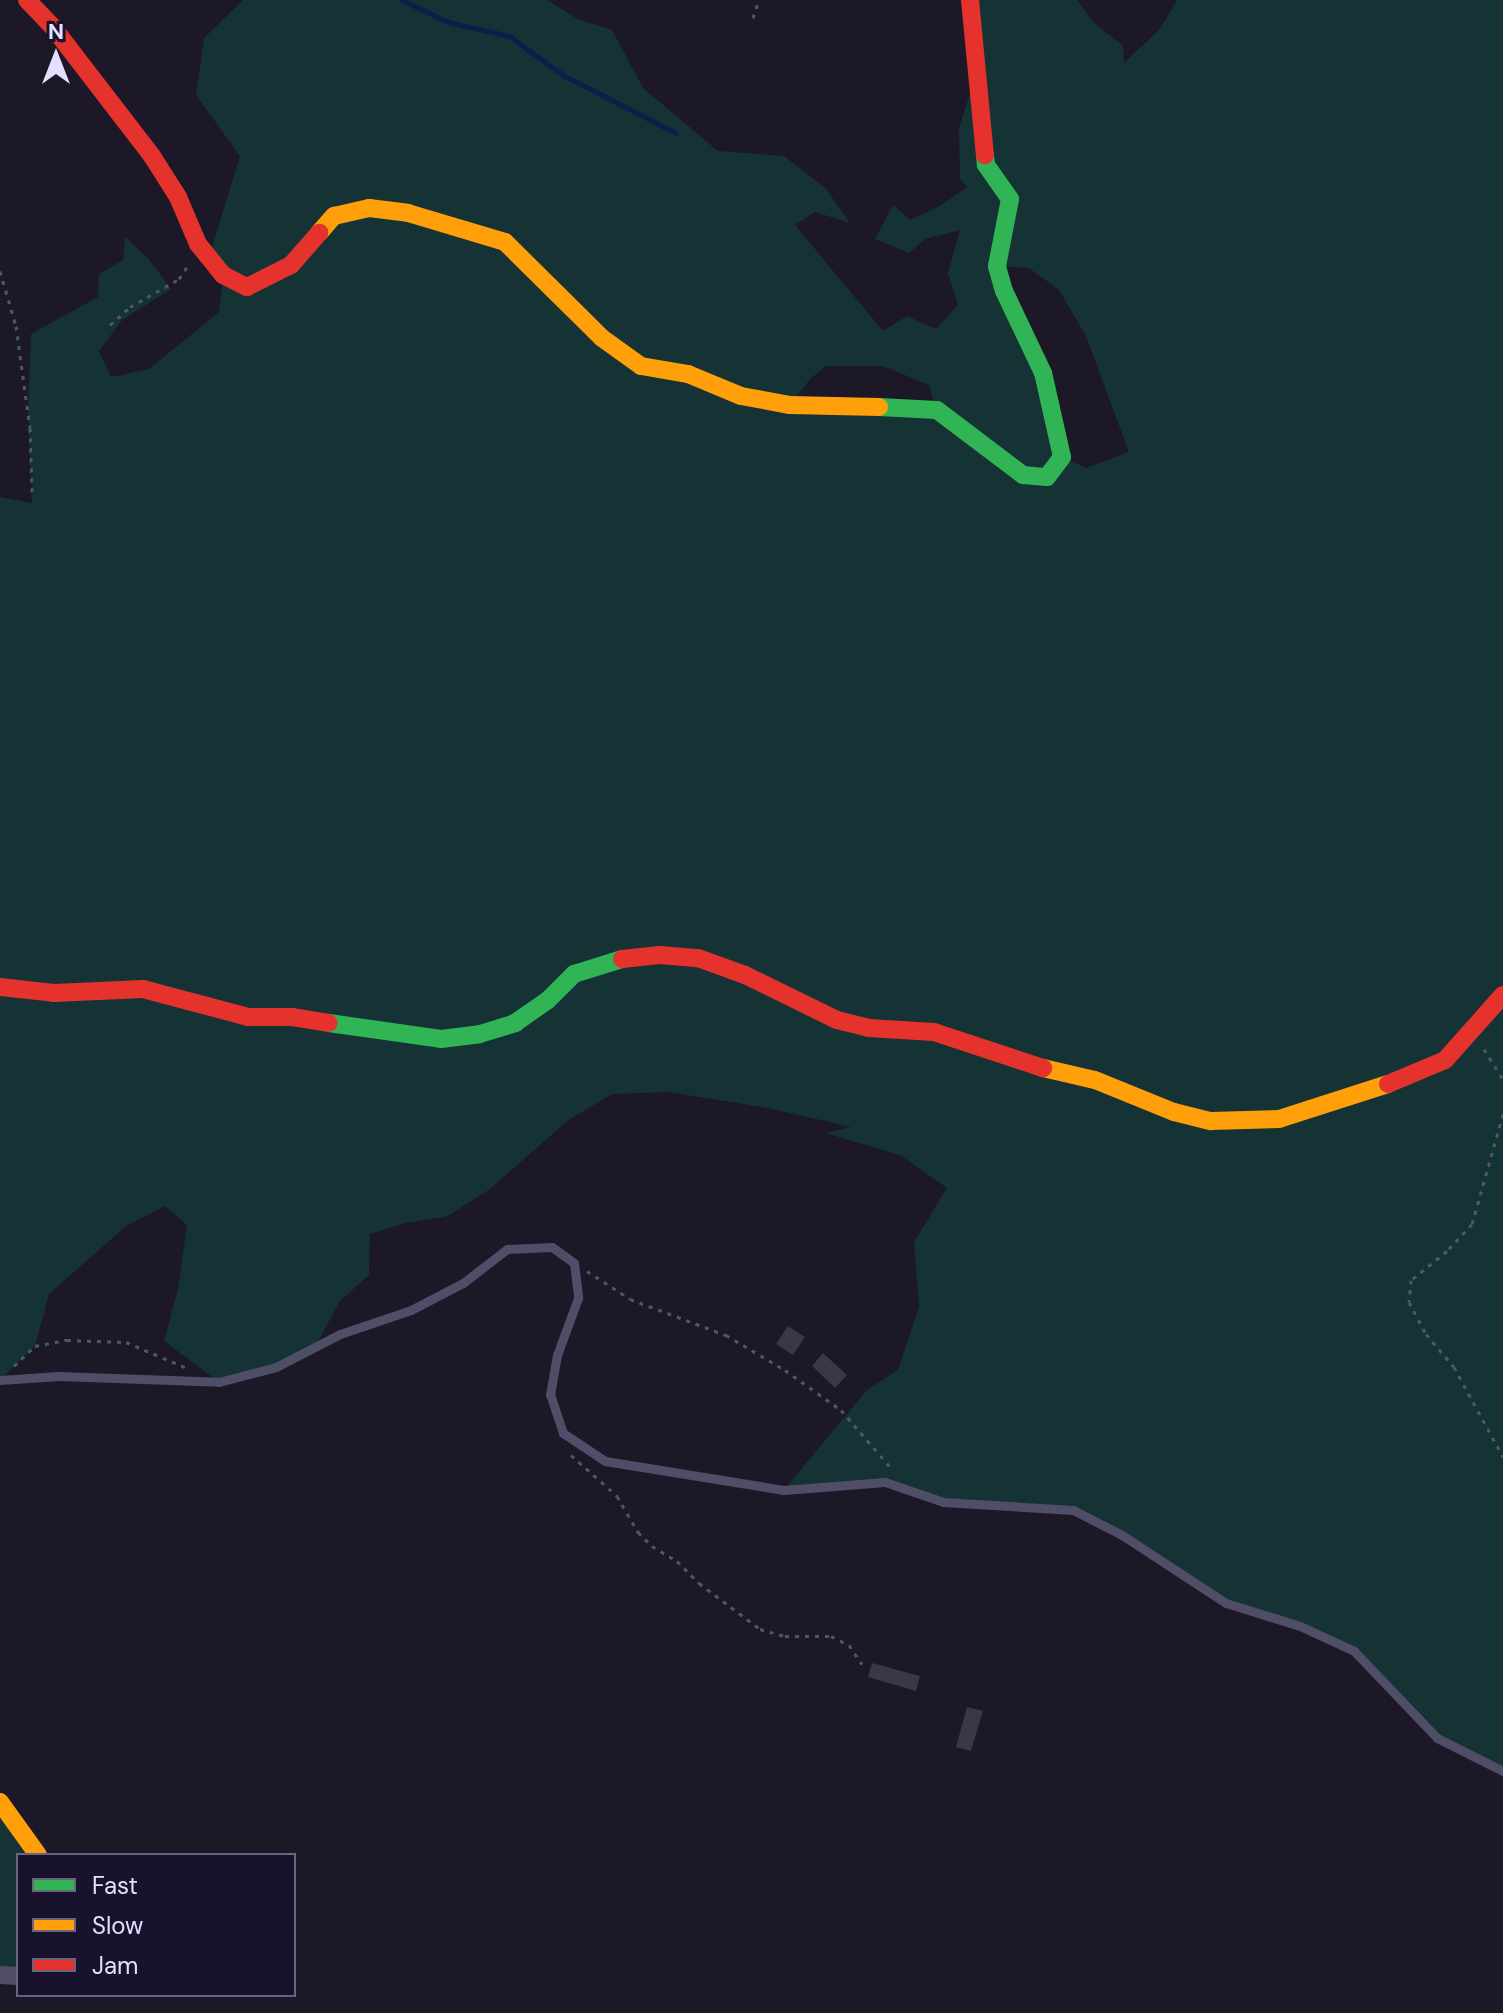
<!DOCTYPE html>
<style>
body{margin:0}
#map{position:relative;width:1503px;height:2013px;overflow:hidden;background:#1c1827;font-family:"DM Sans",sans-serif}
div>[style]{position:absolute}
.green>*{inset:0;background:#153335}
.stream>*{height:5px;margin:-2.5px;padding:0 2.5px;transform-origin:2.5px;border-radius:2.5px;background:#0d1e4a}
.building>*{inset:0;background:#3b3748}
.path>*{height:3px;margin-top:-1.5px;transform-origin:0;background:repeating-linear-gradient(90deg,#4b5868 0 4px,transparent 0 10px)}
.lane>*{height:9px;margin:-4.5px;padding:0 4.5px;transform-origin:4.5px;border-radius:4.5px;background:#504d68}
.street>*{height:18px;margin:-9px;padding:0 9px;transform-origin:9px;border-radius:9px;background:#504d68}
.fast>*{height:18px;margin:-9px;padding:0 9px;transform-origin:9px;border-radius:9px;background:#30b455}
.slow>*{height:18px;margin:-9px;padding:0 9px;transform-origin:9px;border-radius:9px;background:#ff9f0a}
.jam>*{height:18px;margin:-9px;padding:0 9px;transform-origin:9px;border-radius:9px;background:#e5322d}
span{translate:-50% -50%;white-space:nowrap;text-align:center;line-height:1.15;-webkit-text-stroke:7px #18122d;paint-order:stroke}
.legend{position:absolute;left:16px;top:1853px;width:280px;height:144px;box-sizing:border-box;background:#18122d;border:2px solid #6a6481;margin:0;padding:10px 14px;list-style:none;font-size:24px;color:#e4deff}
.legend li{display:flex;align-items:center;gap:16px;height:40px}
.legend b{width:40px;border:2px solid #6a6481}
.north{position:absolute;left:16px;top:16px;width:80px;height:80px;-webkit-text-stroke:6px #18122d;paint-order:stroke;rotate:0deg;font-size:22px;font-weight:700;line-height:32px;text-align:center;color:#e4deff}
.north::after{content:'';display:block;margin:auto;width:28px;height:36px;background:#e4deff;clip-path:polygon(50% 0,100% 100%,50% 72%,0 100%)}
</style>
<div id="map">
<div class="green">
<i style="clip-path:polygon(evenodd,243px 0,547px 0,578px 19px,612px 30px,643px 88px,718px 151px,784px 156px,826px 189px,850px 223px,815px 212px,795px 225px,883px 331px,907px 316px,936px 329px,958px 305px,948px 273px,960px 230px,925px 239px,909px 253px,875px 239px,893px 205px,910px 220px,940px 206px,967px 187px,960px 179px,959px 128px,976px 75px,970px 0,1077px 0,1094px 23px,1123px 46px,1124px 63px,1160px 29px,1177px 0,1503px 0,1503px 1771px,1437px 1738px,1354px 1651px,1226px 1603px,1073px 1510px,943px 1502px,885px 1482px,784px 1490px,867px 1390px,898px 1370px,919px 1307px,914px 1242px,947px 1188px,900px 1155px,825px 1133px,851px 1127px,768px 1108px,668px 1092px,612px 1094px,567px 1121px,490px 1189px,448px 1216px,406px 1223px,370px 1234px,369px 1275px,340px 1301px,315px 1347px,276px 1367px,219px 1382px,164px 1341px,178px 1289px,187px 1225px,165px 1206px,126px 1226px,49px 1294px,35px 1346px,0 1380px,0 497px,32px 503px,28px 411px,31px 334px,98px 297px,99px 274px,123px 260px,125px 237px,148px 258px,171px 289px,122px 320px,99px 351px,111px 377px,149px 369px,219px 312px,223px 275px,209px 257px,240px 156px,196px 95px,204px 38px,243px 0,997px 266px,1029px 268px,1059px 290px,1086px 336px,1129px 452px,1086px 468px,1062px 457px,997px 266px,243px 0,826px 366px,883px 366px,929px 385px,936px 410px,791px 404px,810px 379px,826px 366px)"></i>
<i style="clip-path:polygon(0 1802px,38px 1855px,18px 1855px,18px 1976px,0 1975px)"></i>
</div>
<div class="stream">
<i style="left:402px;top:0;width:51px;rotate:25.6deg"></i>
<i style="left:448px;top:22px;width:63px;rotate:12.9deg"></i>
<i style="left:509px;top:36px;width:67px;rotate:35.8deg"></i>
<i style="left:563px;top:75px;width:127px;rotate:27.2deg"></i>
</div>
<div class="building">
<i style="clip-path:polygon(788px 1326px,805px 1337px,793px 1355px,776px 1344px)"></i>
<i style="clip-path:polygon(823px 1353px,847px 1375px,835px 1388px,812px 1366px)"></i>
<i style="clip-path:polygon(872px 1663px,920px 1676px,916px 1691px,868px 1677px)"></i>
<i style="clip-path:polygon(967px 1707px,983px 1711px,971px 1751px,956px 1747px)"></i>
</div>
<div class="path">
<i style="left:753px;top:18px;width:19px;rotate:-72deg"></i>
<i style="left:0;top:271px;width:57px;rotate:73.8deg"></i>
<i style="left:16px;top:326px;width:103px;rotate:82.2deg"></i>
<i style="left:30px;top:428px;width:65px;rotate:88.2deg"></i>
<i style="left:110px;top:325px;width:27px;rotate:-42deg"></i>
<i style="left:130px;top:307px;width:56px;rotate:-29.7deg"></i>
<i style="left:179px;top:279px;width:17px;rotate:-57deg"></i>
<i style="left:1484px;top:1049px;width:36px;rotate:58deg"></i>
<i style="left:1503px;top:1114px;width:114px;rotate:105.7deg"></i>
<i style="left:1472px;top:1224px;width:37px;rotate:133deg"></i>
<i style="left:1447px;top:1251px;width:46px;rotate:141.1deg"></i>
<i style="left:1411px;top:1280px;width:22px;rotate:95deg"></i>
<i style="left:1409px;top:1302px;width:36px;rotate:62deg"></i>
<i style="left:1426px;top:1334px;width:43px;rotate:49.7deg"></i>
<i style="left:1454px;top:1367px;width:102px;rotate:61.4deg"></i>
<i style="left:587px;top:1271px;width:51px;rotate:33.1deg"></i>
<i style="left:630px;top:1299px;width:103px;rotate:20.6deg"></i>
<i style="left:726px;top:1335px;width:69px;rotate:30.7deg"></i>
<i style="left:785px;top:1370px;width:69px;rotate:35.5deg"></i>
<i style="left:841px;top:1410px;width:78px;rotate:49.2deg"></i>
<i style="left:14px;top:1366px;width:29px;rotate:-44deg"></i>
<i style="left:35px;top:1346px;width:33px;rotate:-11deg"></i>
<i style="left:67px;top:1340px;width:59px;rotate:1.9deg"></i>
<i style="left:126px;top:1342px;width:64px;rotate:23deg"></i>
<i style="left:571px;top:1455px;width:62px;rotate:41.7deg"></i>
<i style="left:617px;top:1496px;width:42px;rotate:59.7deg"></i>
<i style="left:638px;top:1532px;width:20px;rotate:45deg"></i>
<i style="left:652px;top:1546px;width:29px;rotate:31deg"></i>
<i style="left:677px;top:1561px;width:31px;rotate:45deg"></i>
<i style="left:699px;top:1583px;width:76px;rotate:37deg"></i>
<i style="left:760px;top:1629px;width:26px;rotate:16deg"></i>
<i style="left:785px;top:1636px;width:46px"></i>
<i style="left:831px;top:1636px;width:20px;rotate:27deg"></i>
<i style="left:849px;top:1645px;width:23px;rotate:56deg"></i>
</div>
<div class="lane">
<i style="left:0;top:1380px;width:59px;rotate:-3.9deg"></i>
<i style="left:59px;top:1376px;width:160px;rotate:2.1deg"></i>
<i style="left:219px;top:1382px;width:59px;rotate:-14.7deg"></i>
<i style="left:276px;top:1367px;width:72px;rotate:-27.3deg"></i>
<i style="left:340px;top:1334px;width:75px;rotate:-18.7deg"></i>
<i style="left:411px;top:1310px;width:59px;rotate:-27.4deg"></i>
<i style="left:463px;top:1283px;width:56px;rotate:-37.7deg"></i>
<i style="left:507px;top:1249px;width:45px;rotate:-2.5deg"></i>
<i style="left:552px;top:1247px;width:27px;rotate:36deg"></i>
<i style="left:574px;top:1263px;width:35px;rotate:83deg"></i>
<i style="left:578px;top:1298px;width:61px;rotate:110.2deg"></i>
<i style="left:557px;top:1355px;width:40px;rotate:100deg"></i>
<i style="left:550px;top:1394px;width:41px;rotate:71.6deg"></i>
<i style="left:563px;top:1433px;width:50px;rotate:33.7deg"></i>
<i style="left:605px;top:1461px;width:181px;rotate:9.2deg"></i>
<i style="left:784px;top:1490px;width:101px;rotate:-4.5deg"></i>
<i style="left:885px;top:1482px;width:61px;rotate:19deg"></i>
<i style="left:943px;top:1502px;width:130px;rotate:3.5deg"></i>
<i style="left:1073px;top:1510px;width:55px;rotate:27deg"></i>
<i style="left:1122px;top:1535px;width:124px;rotate:33.2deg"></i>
<i style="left:1226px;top:1603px;width:77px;rotate:17.3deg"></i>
<i style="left:1300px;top:1626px;width:60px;rotate:24.8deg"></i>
<i style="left:1354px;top:1651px;width:120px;rotate:46.3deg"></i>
<i style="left:1437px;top:1738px;width:74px;rotate:26.6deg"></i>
</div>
<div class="street">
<i style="left:0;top:1975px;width:18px;rotate:3deg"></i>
</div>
<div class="fast">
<i style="left:879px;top:407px;width:58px;rotate:3deg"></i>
<i style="left:937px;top:410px;width:108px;rotate:37.1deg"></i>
<i style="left:1023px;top:475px;width:24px;rotate:5deg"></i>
<i style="left:1047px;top:477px;width:25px;rotate:-53deg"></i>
<i style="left:1062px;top:457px;width:86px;rotate:-102.7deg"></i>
<i style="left:1043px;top:373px;width:91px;rotate:-115.4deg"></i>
<i style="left:1004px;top:291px;width:26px;rotate:-106deg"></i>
<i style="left:997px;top:266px;width:68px;rotate:-79deg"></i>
<i style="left:1010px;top:199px;width:42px;rotate:-125.2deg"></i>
<i style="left:986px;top:165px;width:10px;rotate:-96deg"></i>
<i style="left:329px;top:1023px;width:113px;rotate:8.1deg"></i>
<i style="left:441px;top:1039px;width:39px;rotate:-7deg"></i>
<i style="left:480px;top:1034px;width:37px;rotate:-17deg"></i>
<i style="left:515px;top:1023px;width:40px;rotate:-34.9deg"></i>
<i style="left:548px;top:1000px;width:37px;rotate:-45deg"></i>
<i style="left:574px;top:974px;width:50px;rotate:-17.4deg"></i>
</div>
<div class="slow">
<i style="left:319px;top:233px;width:23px;rotate:-49deg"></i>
<i style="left:334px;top:216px;width:36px;rotate:-13deg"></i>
<i style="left:369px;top:208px;width:39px;rotate:7deg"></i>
<i style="left:408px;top:213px;width:101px;rotate:16.6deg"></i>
<i style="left:505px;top:242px;width:136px;rotate:44.7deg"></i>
<i style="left:602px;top:338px;width:48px;rotate:35.7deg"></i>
<i style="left:641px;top:366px;width:48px;rotate:9.7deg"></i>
<i style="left:688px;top:374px;width:57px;rotate:22.5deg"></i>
<i style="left:741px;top:396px;width:50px;rotate:10.4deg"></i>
<i style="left:790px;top:405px;width:89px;rotate:1.3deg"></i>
<i style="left:1043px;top:1068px;width:53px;rotate:13deg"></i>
<i style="left:1095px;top:1080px;width:85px;rotate:22.1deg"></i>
<i style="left:1174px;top:1112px;width:38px;rotate:14deg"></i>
<i style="left:1211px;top:1121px;width:68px;rotate:-1.7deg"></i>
<i style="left:1279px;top:1119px;width:114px;rotate:-17.8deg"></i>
<i style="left:0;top:1802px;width:65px;rotate:54.4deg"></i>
</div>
<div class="jam">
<i style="left:27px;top:0;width:36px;rotate:46deg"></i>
<i style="left:52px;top:26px;width:164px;rotate:52.4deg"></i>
<i style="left:152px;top:156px;width:49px;rotate:57.6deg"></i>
<i style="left:178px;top:197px;width:51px;rotate:66.9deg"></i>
<i style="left:198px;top:244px;width:40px;rotate:51deg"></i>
<i style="left:223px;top:275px;width:27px;rotate:27deg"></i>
<i style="left:247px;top:287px;width:49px;rotate:-26.6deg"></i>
<i style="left:291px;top:265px;width:43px;rotate:-48.8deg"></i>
<i style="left:970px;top:0;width:156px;rotate:84.5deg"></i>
<i style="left:622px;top:959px;width:38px;rotate:-6deg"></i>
<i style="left:660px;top:955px;width:38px;rotate:5deg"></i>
<i style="left:698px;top:958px;width:50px;rotate:19.9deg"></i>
<i style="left:745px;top:975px;width:102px;rotate:26.1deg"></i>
<i style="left:837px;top:1020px;width:32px;rotate:14deg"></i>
<i style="left:868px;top:1028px;width:66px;rotate:3.5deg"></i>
<i style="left:934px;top:1032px;width:115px;rotate:18.3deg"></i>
<i style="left:0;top:987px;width:54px;rotate:6.3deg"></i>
<i style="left:54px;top:993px;width:89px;rotate:-2.6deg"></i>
<i style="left:143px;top:989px;width:109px;rotate:14.9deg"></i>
<i style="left:248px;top:1017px;width:44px"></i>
<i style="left:292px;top:1017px;width:37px;rotate:9deg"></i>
<i style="left:1388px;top:1084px;width:62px;rotate:-22.8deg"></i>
<i style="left:1445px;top:1060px;width:87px;rotate:-48.3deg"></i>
</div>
<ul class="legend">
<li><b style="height:10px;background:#30b455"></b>Fast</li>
<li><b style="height:10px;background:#ff9f0a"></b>Slow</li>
<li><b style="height:10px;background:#e5322d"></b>Jam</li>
</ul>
<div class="north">N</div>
</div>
